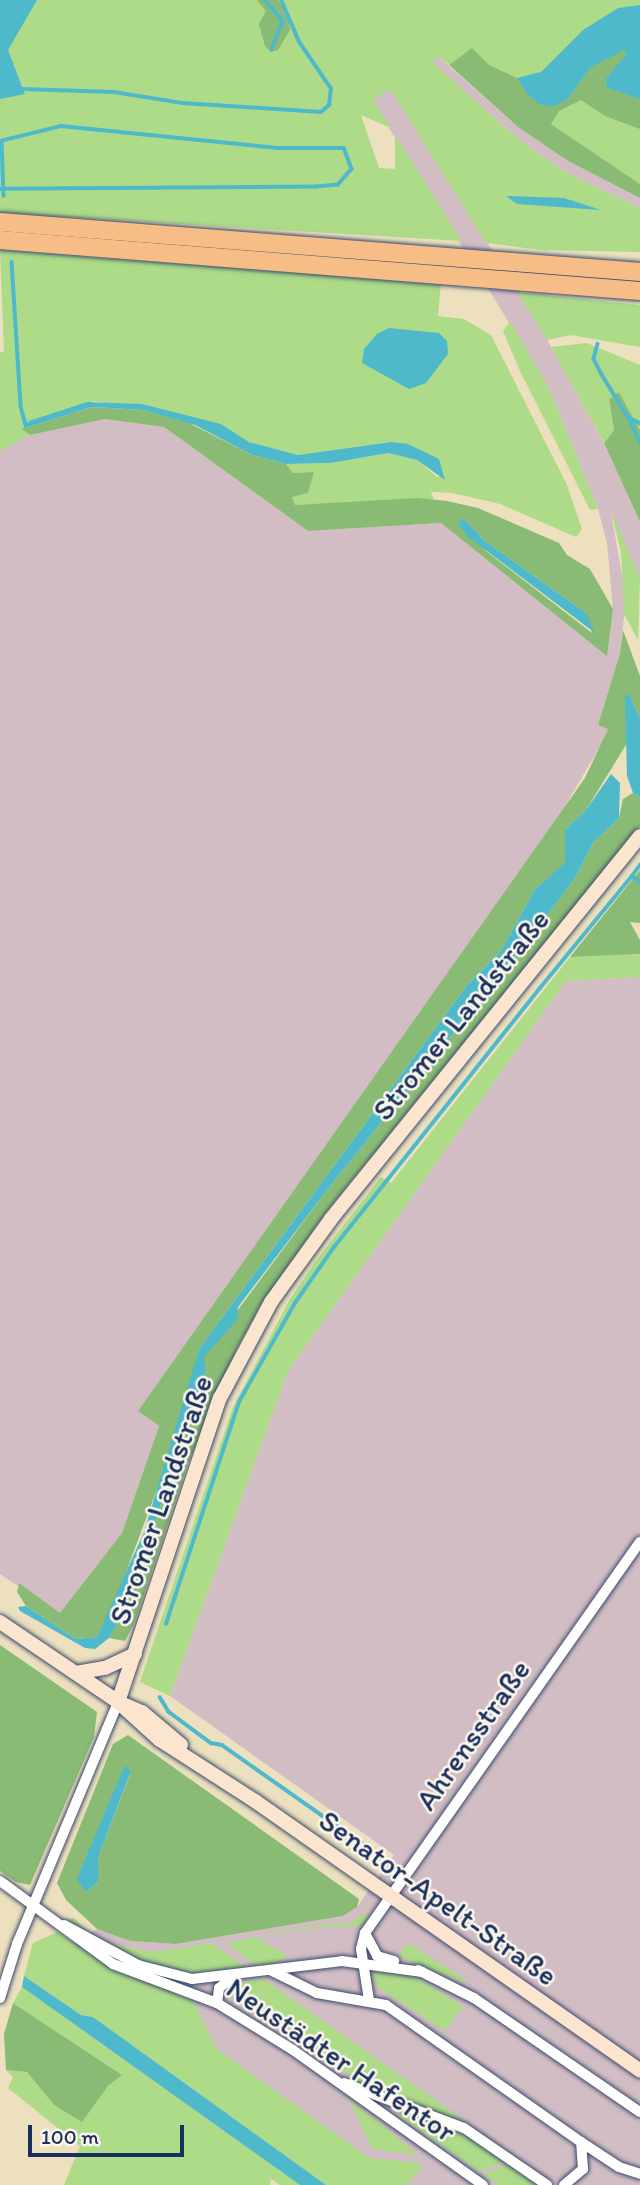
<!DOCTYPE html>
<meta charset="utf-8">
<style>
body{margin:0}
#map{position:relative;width:640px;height:2185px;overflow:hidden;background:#ece0be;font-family:Itim,sans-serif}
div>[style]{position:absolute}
.industrial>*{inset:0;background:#d2bdc5}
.green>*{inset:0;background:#addb88}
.forest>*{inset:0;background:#8abb74}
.water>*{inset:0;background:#4fb9cc}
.stream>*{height:3.5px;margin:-1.75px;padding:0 1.75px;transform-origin:1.75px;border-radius:1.75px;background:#4fb9cc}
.roads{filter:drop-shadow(0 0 2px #3a4a6c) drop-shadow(0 0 2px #3a4a6c)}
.street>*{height:10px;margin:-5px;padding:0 5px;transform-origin:5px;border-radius:5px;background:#fff}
.secondary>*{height:14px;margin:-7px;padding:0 7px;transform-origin:7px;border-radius:7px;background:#fbe5cf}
.highway>*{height:18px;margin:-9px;padding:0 9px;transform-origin:9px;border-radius:9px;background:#f6be86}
span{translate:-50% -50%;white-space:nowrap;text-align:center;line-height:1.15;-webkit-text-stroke:5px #fbf7ec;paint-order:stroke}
.street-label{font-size:30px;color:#1b2f5e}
.scale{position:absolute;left:28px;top:2125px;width:156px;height:32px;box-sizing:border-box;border:4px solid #1b2f5e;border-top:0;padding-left:9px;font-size:21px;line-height:24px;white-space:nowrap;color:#1b2f5e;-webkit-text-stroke:5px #fbf7ec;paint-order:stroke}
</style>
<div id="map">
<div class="industrial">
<i style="clip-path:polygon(310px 0,358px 35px,543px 332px,607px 449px,640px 522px,640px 579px,611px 512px,626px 599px,620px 653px,598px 725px,608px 728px,602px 743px,558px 818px,138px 1411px,159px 1426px,122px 1533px,60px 1614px,0 1574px,0 451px,20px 438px,74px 422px,104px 419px,164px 427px,308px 531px,441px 523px,607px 655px,613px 609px,607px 543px,598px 509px,548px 386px)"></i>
<i style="clip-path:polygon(397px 20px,518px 127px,568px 161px,640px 198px,640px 208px,565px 172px,519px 140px,399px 33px)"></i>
<i style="clip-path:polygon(640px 977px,640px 2185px,396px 2185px,68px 1948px,97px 1929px,130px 1941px,176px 1944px,343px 1916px,357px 1907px,394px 1855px,170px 1696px,288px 1371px,566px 981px)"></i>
</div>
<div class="green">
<i style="clip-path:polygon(0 0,640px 0,640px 184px,551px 124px,471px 49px,449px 65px,439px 57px,432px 62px,519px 140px,565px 172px,640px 208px,640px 252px,541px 250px,486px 243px,390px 89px,373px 100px,391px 128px,361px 115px,379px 168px,395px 169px,395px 135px,462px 241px,0 213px,0 99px,25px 93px,19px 78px,0 84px)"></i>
<i style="clip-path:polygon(0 250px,441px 284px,438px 316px,464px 319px,491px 335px,567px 485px,582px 529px,576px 537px,500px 504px,452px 493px,431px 492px,434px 500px,294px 505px,292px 496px,314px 472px,293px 473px,286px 464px,331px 463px,388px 453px,417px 460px,437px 477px,445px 475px,391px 442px,298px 455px,249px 442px,221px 424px,95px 401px,22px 428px,30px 435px,0 451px,0 353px,4px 351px)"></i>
<i style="clip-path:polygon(517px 292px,640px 305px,640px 347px,571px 335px,547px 340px)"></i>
<i style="clip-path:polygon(510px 321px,548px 386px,598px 509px,590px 510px,520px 371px,503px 331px)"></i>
<i style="clip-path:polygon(587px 343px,640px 365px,640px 430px,619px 392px,609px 399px,614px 430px,604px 443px,551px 347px)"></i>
<i style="clip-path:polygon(610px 507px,640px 579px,638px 640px,624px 614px,621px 552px)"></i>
<i style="clip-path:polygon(640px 954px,640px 977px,566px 981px,288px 1371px,170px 1696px,140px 1682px,233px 1407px,290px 1299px,315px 1262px,381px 1177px,391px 1183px,570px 957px)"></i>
<i style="clip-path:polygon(363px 1914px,369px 1915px,362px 1926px,321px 1927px,256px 1938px,287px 1955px,272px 1966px,259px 1968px,226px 1943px,326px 1924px,349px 1923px)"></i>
<i style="clip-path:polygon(74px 1918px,87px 1931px,112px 1944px,153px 1952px,212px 1943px,249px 1969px,197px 1977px,144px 1964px,66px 1920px)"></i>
<i style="clip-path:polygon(57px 1932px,107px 1965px,192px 1999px,217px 2049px,369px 2158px,420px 2163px,422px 2167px,406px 2185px,326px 2185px,93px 2017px,81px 2015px,24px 1976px,33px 1943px)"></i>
<i style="clip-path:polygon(408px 1943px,463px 1978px,467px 1984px,398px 1956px)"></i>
<i style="clip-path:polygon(370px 1967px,416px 1978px,463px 2006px,445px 2031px,378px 1988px)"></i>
<i style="clip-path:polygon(262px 1978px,461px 2118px,464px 2123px,376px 2093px,228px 1995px,229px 1985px)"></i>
<i style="clip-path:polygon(22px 1987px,300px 2185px,280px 2185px,271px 2179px,270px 2185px,64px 2185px,80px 2146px,8px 2088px,13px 2077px,6px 2070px,27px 2072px,54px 2105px,82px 2121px,108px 2086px,122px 2075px,13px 2003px)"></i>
<i style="clip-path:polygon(349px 2100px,385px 2127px,418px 2155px,372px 2149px)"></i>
<i style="clip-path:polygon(398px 2110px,461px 2132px,505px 2162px,478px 2171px,397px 2114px)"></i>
<i style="clip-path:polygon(508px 2164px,537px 2185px,498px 2185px,483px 2174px)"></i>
</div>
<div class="forest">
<i style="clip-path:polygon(257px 0,278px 0,287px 14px,290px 30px,278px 50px,271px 52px,265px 46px,259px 24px,266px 11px)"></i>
<i style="clip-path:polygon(472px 48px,489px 65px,517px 78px,527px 94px,568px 99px,590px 68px,624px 49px,627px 53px,607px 79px,607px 87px,640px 99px,640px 129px,605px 116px,581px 100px,559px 111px,551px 124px,640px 184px,640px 198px,568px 161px,518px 127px,449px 65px)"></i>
<i style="clip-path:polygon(619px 392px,640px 430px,640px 522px,604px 443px,614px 430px,609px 399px)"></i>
<i style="clip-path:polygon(evenodd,92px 407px,143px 410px,187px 422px,252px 455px,286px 464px,293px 473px,314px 472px,308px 493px,292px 497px,295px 505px,418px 498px,447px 501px,478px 508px,559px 543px,567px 555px,590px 569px,613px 609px,607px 656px,441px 523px,308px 531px,164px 427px,104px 419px,30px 435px,22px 429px,92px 407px,463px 518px,485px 541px,586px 613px,592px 633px,486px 551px,463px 518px)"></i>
<i style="clip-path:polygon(623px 630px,640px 676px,640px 718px,631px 698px,625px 697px,629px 740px,586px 810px,565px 830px,566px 863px,535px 889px,501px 951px,468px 984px,199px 1349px,169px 1457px,113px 1607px,97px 1637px,76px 1639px,26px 1606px,17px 1592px,19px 1583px,60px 1613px,122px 1533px,159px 1426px,138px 1411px,585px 778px,608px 729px,598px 725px,620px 653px)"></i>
<i style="clip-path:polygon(633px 793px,640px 798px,640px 826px,327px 1211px,263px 1301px,236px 1350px,188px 1463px,134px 1624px,125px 1641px,109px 1638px,125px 1610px,206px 1371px,203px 1357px,324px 1194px,532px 935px,575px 878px,593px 843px,619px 818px,623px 799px)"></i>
<i style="clip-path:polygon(640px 870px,640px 923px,630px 922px,640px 940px,640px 954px,570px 957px)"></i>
<i style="clip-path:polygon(0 1645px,97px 1712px,94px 1737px,30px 1885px,16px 1882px,0 1871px)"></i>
<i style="clip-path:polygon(evenodd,128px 1735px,359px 1899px,357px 1907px,343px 1916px,176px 1944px,130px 1941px,97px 1929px,66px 1900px,57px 1883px,113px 1744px,128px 1735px,131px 1772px,98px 1858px,98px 1882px,86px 1892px,80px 1871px,131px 1772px)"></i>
<i style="clip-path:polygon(13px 2003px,122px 2075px,108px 2086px,82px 2122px,54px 2105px,27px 2072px,6px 2070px,4px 2034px)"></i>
</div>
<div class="water">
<i style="clip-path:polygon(0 0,37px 0,8px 50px,25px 94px,0 99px)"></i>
<i style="clip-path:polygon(640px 5px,640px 99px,607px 88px,606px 79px,627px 53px,624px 50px,590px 68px,568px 99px,553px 107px,539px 104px,527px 94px,517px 78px,541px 72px,583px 30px,618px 8px)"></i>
<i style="clip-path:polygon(506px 196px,564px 198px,601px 210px,517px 204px)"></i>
<i style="clip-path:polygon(389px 328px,439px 333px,447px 341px,448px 354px,426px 383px,409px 389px,362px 363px,364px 349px,377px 334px)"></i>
<i style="clip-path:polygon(87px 402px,142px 404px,221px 424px,249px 442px,298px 455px,391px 442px,408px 444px,439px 459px,445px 480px,417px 460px,388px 453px,331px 463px,286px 464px,252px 455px,195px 425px,143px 410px,92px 407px,22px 429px,29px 421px)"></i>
<i style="clip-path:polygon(463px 518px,485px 541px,586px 613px,595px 633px,467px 536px,458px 523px)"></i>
<i style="clip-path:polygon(629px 694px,640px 718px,640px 798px,633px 793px,627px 776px,625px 696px)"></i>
<i style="clip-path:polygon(611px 774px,620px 783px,619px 818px,593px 843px,575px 878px,532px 935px,324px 1194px,238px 1307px,237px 1320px,204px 1357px,206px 1371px,125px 1610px,109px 1638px,95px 1649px,85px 1648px,20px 1611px,18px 1607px,26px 1606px,76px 1639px,97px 1637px,144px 1532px,199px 1349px,468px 984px,501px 951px,535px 889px,565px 863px,565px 830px,586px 810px)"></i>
<i style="clip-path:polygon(125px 1765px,131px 1771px,98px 1858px,98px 1882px,86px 1892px,77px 1880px,80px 1871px)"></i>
<i style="clip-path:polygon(24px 1976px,81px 2015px,93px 2017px,326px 2185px,300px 2185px,22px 1987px)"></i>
</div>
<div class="stream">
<i style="left:265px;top:0;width:28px;rotate:49deg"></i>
<i style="left:283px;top:21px;width:30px;rotate:111deg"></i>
<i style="left:21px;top:89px;width:93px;rotate:1.8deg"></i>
<i style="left:114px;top:92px;width:70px;rotate:9.1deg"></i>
<i style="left:183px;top:103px;width:138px;rotate:3.7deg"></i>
<i style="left:321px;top:112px;width:11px;rotate:-41deg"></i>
<i style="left:329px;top:105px;width:16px;rotate:-83deg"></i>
<i style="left:331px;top:89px;width:57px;rotate:-124.2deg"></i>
<i style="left:299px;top:42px;width:46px;rotate:-113.2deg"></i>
<i style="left:0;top:141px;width:63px;rotate:-13.8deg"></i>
<i style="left:61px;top:126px;width:216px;rotate:5.8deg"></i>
<i style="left:276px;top:148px;width:68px"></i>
<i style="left:344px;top:148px;width:22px;rotate:69deg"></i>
<i style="left:352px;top:169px;width:21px;rotate:131deg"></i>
<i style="left:338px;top:185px;width:21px;rotate:175deg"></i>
<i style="left:317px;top:187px;width:317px;rotate:179.6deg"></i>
<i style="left:2px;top:141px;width:55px;rotate:87.9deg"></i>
<i style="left:12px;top:262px;width:145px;rotate:86.4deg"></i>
<i style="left:21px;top:407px;width:18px;rotate:74deg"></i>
<i style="left:598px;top:344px;width:16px;rotate:105deg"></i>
<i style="left:594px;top:359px;width:16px;rotate:63deg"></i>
<i style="left:601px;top:373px;width:52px;rotate:58.5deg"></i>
<i style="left:628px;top:417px;width:13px;rotate:27deg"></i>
<i style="left:629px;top:418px;width:26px;rotate:65deg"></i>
<i style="left:632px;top:876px;width:14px;rotate:-54deg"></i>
<i style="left:166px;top:1624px;width:234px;rotate:-71.8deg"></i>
<i style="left:239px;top:1402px;width:114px;rotate:-60.5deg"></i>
<i style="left:295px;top:1303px;width:68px;rotate:-55.1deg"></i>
<i style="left:334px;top:1247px;width:331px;rotate:-51.5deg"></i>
<i style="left:540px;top:988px;width:145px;rotate:-50.6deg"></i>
<i style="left:632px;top:876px;width:10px;rotate:37deg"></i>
<i style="left:160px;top:1697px;width:17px;rotate:59deg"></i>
<i style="left:169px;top:1712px;width:52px;rotate:36.4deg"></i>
<i style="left:211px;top:1743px;width:11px;rotate:10deg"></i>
<i style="left:222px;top:1745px;width:197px;rotate:35.1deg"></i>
</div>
<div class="roads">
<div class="street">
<i style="left:0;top:1881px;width:140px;rotate:36.3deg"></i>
<i style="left:113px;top:1964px;width:111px;rotate:20.6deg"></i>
<i style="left:217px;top:2003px;width:89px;rotate:31.7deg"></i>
<i style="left:293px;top:2050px;width:233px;rotate:35.4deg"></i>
<i style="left:64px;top:1925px;width:84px;rotate:28.4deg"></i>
<i style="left:138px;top:1965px;width:56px;rotate:14.5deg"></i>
<i style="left:192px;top:1979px;width:151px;rotate:-6.8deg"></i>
<i style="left:342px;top:1961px;width:81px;rotate:7.8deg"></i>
<i style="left:365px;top:1933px;width:26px;rotate:62deg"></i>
<i style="left:377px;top:1956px;width:18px;rotate:16deg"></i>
<i style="left:270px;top:1970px;width:52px;rotate:26.1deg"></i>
<i style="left:317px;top:1993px;width:70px;rotate:9.9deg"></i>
<i style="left:386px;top:2005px;width:238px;rotate:35.1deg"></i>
<i style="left:581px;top:2142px;width:45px;rotate:33.3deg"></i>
<i style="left:619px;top:2167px;width:22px;rotate:18deg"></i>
<i style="left:418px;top:1970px;width:63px;rotate:26.6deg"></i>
<i style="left:474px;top:1998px;width:201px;rotate:34.5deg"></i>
<i style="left:0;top:1998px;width:57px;rotate:-72.5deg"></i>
<i style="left:17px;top:1944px;width:262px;rotate:-67.3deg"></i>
<i style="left:369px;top:2000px;width:52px;rotate:-98.9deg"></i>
<i style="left:361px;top:1949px;width:16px;rotate:-76deg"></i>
<i style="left:365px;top:1933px;width:478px;rotate:-54.9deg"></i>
<i style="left:217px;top:2003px;width:15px;rotate:-82deg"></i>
<i style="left:219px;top:1988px;width:16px;rotate:-38deg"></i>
<i style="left:344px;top:2083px;width:128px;rotate:20.6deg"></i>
<i style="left:464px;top:2128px;width:101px;rotate:34.5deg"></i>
<i style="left:564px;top:2185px;width:25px;rotate:-40deg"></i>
<i style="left:583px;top:2169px;width:27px;rotate:-94deg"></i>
</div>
<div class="secondary">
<i style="left:0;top:1622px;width:143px;rotate:34.1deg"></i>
<i style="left:118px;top:1702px;width:26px;rotate:23deg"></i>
<i style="left:142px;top:1712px;width:51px;rotate:40.2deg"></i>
<i style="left:76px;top:1673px;width:29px;rotate:-10deg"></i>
<i style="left:105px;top:1668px;width:33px;rotate:-25deg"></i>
<i style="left:118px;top:1702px;width:321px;rotate:-71.5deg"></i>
<i style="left:220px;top:1398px;width:109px;rotate:-62deg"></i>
<i style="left:271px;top:1302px;width:102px;rotate:-54.1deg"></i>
<i style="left:331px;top:1219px;width:492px;rotate:-51.1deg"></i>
<i style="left:118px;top:1702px;width:57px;rotate:42.1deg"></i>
<i style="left:160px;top:1740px;width:113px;rotate:32.7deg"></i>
<i style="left:255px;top:1801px;width:470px;rotate:35deg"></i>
</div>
<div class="highway">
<i style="left:0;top:222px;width:642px;rotate:4.47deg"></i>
<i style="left:0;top:240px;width:642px;rotate:4.56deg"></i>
</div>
</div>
<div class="street-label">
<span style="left:461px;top:1015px;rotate:-51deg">Stromer Landstraße</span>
<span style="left:161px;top:1500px;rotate:-71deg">Stromer Landstraße</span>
<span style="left:473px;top:1735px;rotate:-55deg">Ahrensstraße</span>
<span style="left:438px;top:1898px;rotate:35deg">Senator-Apelt-Straße</span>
<span style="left:341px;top:2060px;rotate:34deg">Neustädter Hafentor</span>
</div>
<div class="scale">100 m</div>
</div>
